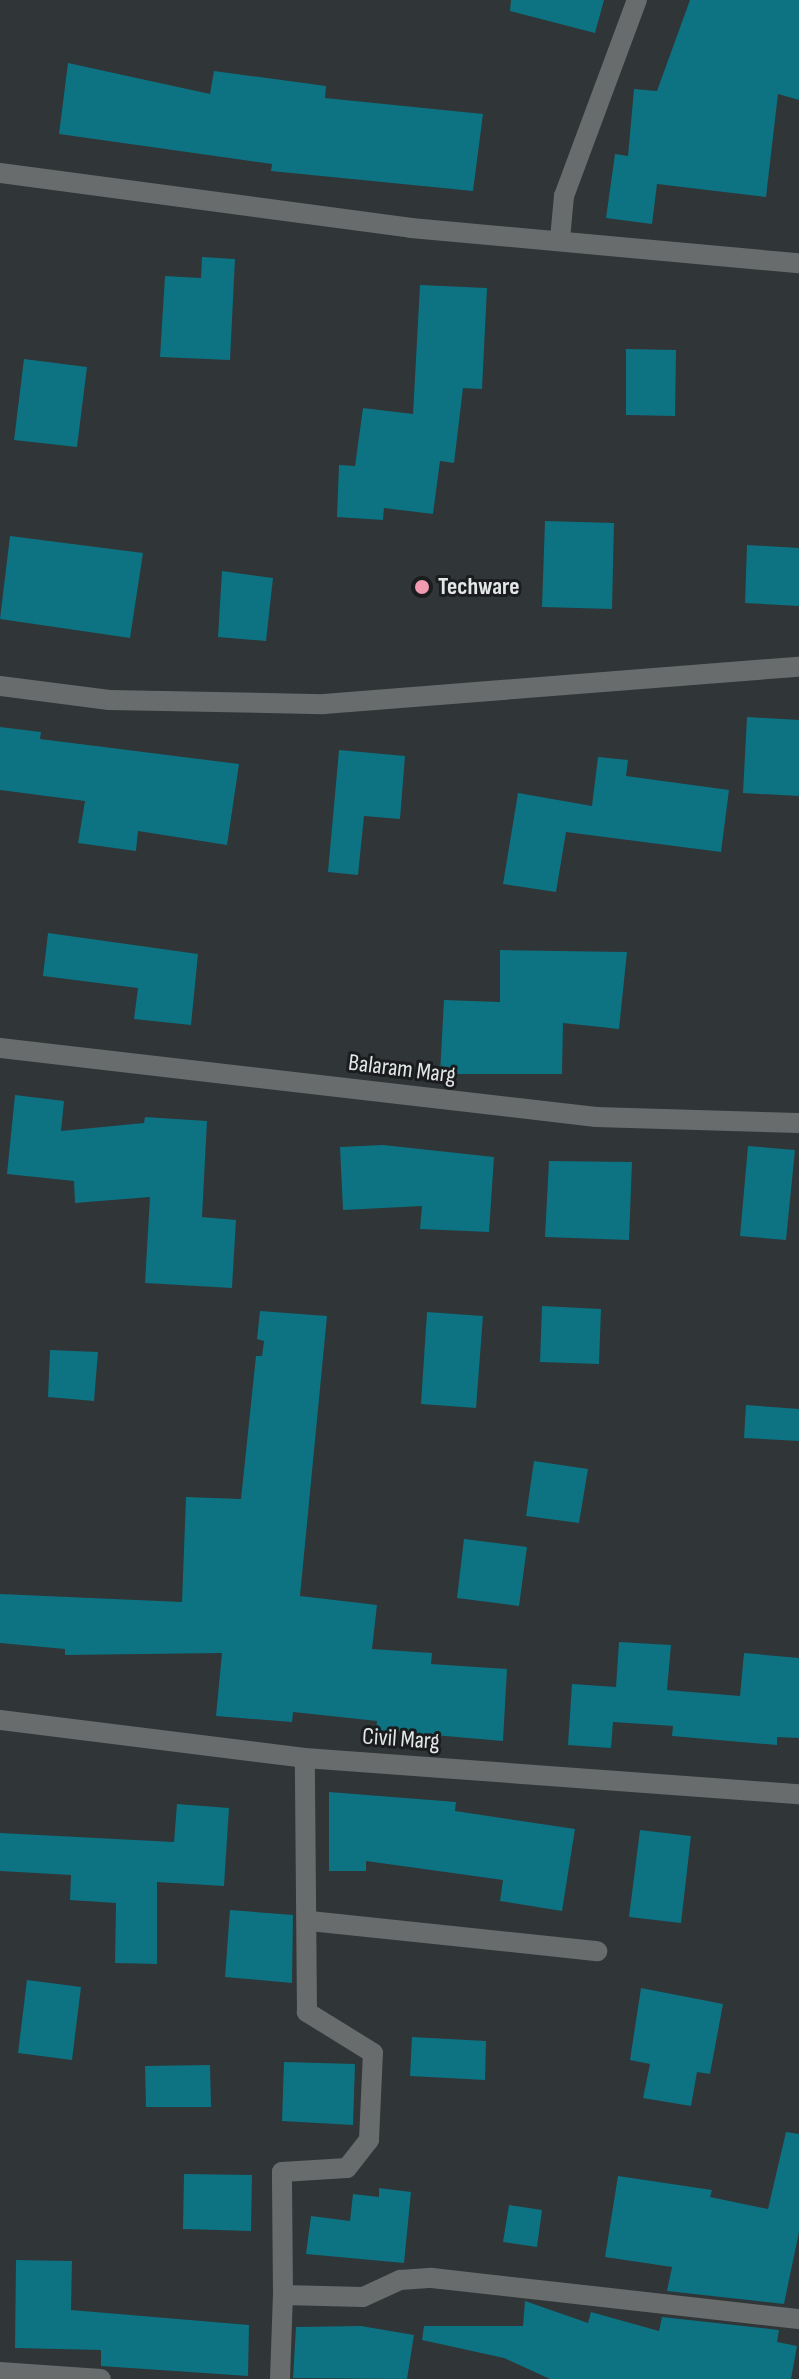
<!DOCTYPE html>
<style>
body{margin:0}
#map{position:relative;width:799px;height:2379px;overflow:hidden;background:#303537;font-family:"Sofia Sans Condensed",sans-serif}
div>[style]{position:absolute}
.building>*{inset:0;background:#0d7282}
.street>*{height:20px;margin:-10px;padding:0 10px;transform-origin:10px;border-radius:10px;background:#696c6d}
.dots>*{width:22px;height:22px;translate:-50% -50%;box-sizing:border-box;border:4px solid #1a1c1d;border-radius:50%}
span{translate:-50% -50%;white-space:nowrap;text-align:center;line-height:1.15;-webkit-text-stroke:6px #1a1c1d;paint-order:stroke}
.poi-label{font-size:24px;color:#e4e7e8;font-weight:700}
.left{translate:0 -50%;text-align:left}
.street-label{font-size:24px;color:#e4e7e8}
</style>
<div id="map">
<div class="building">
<i style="clip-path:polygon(511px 0,604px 0,595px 33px,510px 11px)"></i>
<i style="clip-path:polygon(690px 0,799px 0,799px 100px,778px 94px,766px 197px,657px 184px,652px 224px,606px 218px,615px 154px,628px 156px,634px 89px,657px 91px)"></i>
<i style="clip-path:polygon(68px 63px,210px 94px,214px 71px,326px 86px,325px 98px,483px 114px,473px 191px,271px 171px,272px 164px,59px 134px)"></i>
<i style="clip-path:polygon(202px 257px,235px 259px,230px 360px,160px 357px,165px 276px,201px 278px)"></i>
<i style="clip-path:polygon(420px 285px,487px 288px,482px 389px,463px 388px,454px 463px,440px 461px,433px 514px,384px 508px,383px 520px,337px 517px,339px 465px,355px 466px,363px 408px,413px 414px)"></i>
<i style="clip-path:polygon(626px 349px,676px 350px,675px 416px,626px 415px)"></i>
<i style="clip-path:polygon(24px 359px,87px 367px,77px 447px,14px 440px)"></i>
<i style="clip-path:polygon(545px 521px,614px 523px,612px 609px,542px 607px)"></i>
<i style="clip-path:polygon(10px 536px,143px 553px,130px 638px,0 619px)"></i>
<i style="clip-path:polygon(747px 545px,799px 548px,799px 606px,745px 603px)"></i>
<i style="clip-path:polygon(222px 571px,273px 578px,266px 641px,218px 637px)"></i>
<i style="clip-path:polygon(747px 717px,799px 720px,799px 796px,743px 793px)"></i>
<i style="clip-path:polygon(0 727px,41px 732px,40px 739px,239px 764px,227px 845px,138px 831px,136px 851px,78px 843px,85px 801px,0 790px)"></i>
<i style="clip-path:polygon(339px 750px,405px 756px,400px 819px,364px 816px,358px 875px,328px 872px)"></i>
<i style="clip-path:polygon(598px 757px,628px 760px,626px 776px,729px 790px,721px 852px,566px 832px,556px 892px,503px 884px,518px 793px,592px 806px)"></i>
<i style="clip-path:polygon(48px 933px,198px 954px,191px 1025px,134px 1019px,138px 988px,43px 976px)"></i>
<i style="clip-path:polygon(500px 950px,627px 952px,619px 1029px,563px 1023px,562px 1074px,440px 1074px,444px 1000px,500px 1002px)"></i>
<i style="clip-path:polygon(15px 1095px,64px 1101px,61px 1131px,144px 1123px,145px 1117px,207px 1121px,202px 1217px,236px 1220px,232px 1288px,145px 1283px,150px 1197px,75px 1203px,74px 1181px,7px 1174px)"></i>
<i style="clip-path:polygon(383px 1145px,494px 1157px,489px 1232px,420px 1229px,422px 1206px,343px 1210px,340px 1147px)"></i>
<i style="clip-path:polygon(748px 1146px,795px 1150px,786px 1240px,740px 1236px)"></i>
<i style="clip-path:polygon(549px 1161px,632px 1162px,629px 1240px,545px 1237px)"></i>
<i style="clip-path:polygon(542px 1306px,601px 1309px,599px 1364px,540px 1362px)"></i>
<i style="clip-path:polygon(260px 1311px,327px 1316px,300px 1596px,377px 1605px,372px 1649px,432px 1653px,431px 1664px,507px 1669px,503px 1741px,376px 1730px,377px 1721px,293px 1712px,292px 1722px,216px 1716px,222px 1653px,65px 1655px,65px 1649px,0 1643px,0 1594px,182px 1602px,186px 1497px,241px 1499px,256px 1356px,262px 1356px,264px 1341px,257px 1339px)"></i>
<i style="clip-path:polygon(427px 1312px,483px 1316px,476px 1408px,421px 1404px)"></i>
<i style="clip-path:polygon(50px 1350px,98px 1352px,94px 1401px,48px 1397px)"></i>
<i style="clip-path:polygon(746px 1405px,799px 1409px,799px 1441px,744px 1438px)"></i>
<i style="clip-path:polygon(534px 1461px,588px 1469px,579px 1523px,526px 1516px)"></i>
<i style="clip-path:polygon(464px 1539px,527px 1547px,519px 1606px,457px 1598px)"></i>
<i style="clip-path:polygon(619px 1642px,671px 1645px,667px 1690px,740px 1696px,744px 1653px,799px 1658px,799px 1738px,777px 1737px,777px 1745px,672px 1736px,673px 1726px,613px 1722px,611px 1748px,568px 1745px,572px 1684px,616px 1687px)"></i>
<i style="clip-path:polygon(329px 1792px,456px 1802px,455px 1811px,575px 1829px,562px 1911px,500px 1901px,503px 1880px,366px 1861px,366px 1871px,329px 1871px)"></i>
<i style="clip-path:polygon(177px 1804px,229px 1808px,224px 1886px,157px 1882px,157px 1964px,115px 1963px,116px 1903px,70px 1900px,71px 1875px,0 1871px,0 1833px,174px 1842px)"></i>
<i style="clip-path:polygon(640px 1830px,691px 1836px,681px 1923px,629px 1917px)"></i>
<i style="clip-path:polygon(230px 1910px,293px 1915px,292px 1983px,225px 1977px)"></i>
<i style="clip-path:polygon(27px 1980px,81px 1987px,72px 2060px,18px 2053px)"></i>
<i style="clip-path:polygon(641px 1988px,723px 2004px,710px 2074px,697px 2072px,691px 2106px,643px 2098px,650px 2064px,630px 2060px)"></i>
<i style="clip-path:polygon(412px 2037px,486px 2041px,485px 2080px,410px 2076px)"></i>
<i style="clip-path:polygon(284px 2062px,355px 2064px,353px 2125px,282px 2121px)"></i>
<i style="clip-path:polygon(210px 2065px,211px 2107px,146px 2107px,145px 2066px)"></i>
<i style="clip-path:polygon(786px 2132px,799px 2134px,799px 2232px,784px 2304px,667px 2291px,672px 2267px,605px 2257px,618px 2176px,712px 2190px,710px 2197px,768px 2209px)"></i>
<i style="clip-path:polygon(184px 2174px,252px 2175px,251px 2231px,183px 2229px)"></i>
<i style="clip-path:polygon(379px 2188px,411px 2192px,404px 2263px,306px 2254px,311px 2216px,350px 2221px,353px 2194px,379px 2197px)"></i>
<i style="clip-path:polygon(509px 2205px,542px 2210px,537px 2247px,503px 2242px)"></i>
<i style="clip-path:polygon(16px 2260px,72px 2261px,71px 2310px,249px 2325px,248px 2376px,101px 2366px,101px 2350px,15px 2348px)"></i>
<i style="clip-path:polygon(525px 2301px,588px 2323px,591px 2312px,659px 2331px,662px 2317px,779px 2330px,777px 2342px,797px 2346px,791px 2379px,550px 2379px,504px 2358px,422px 2340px,424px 2326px,523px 2326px)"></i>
<i style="clip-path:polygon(361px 2326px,414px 2335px,407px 2379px,293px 2378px,296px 2327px)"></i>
</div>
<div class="street">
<i style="left:0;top:173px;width:415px;rotate:7.6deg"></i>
<i style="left:411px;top:228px;width:390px;rotate:5.2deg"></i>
<i style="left:560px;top:239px;width:43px;rotate:-84.7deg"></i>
<i style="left:564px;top:196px;width:209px;rotate:-69.6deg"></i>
<i style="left:0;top:686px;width:110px;rotate:7.3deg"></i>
<i style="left:109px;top:700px;width:215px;rotate:1.1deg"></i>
<i style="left:324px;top:704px;width:476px;rotate:-4.5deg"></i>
<i style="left:0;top:1048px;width:600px;rotate:6.6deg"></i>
<i style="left:596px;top:1117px;width:203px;rotate:1.7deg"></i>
<i style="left:0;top:1720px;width:307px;rotate:7.1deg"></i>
<i style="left:305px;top:1758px;width:495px;rotate:4.2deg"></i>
<i style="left:310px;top:1921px;width:289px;rotate:6deg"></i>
<i style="left:283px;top:2295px;width:123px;rotate:-90.5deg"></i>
<i style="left:282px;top:2172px;width:65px;rotate:-3.5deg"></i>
<i style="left:347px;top:2168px;width:36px;rotate:-52deg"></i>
<i style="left:369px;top:2140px;width:87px;rotate:-87.4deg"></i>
<i style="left:373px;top:2053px;width:78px;rotate:-148.2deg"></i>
<i style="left:307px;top:2012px;width:254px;rotate:-90.5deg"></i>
<i style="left:0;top:2372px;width:101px;rotate:4deg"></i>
<i style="left:280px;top:2379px;width:84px;rotate:-88deg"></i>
<i style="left:283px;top:2295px;width:80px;rotate:1.4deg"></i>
<i style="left:363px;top:2297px;width:41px;rotate:-24.7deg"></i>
<i style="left:400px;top:2280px;width:32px;rotate:-4deg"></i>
<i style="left:432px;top:2278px;width:369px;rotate:6.4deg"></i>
</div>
<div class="dots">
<i style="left:422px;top:587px;background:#f19ab1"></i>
</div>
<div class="poi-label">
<span class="left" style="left:438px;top:587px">Techware</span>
</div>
<div class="street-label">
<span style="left:402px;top:1069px;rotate:7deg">Balaram Marg</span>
<span style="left:401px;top:1739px;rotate:4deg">Civil Marg</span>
</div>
</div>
